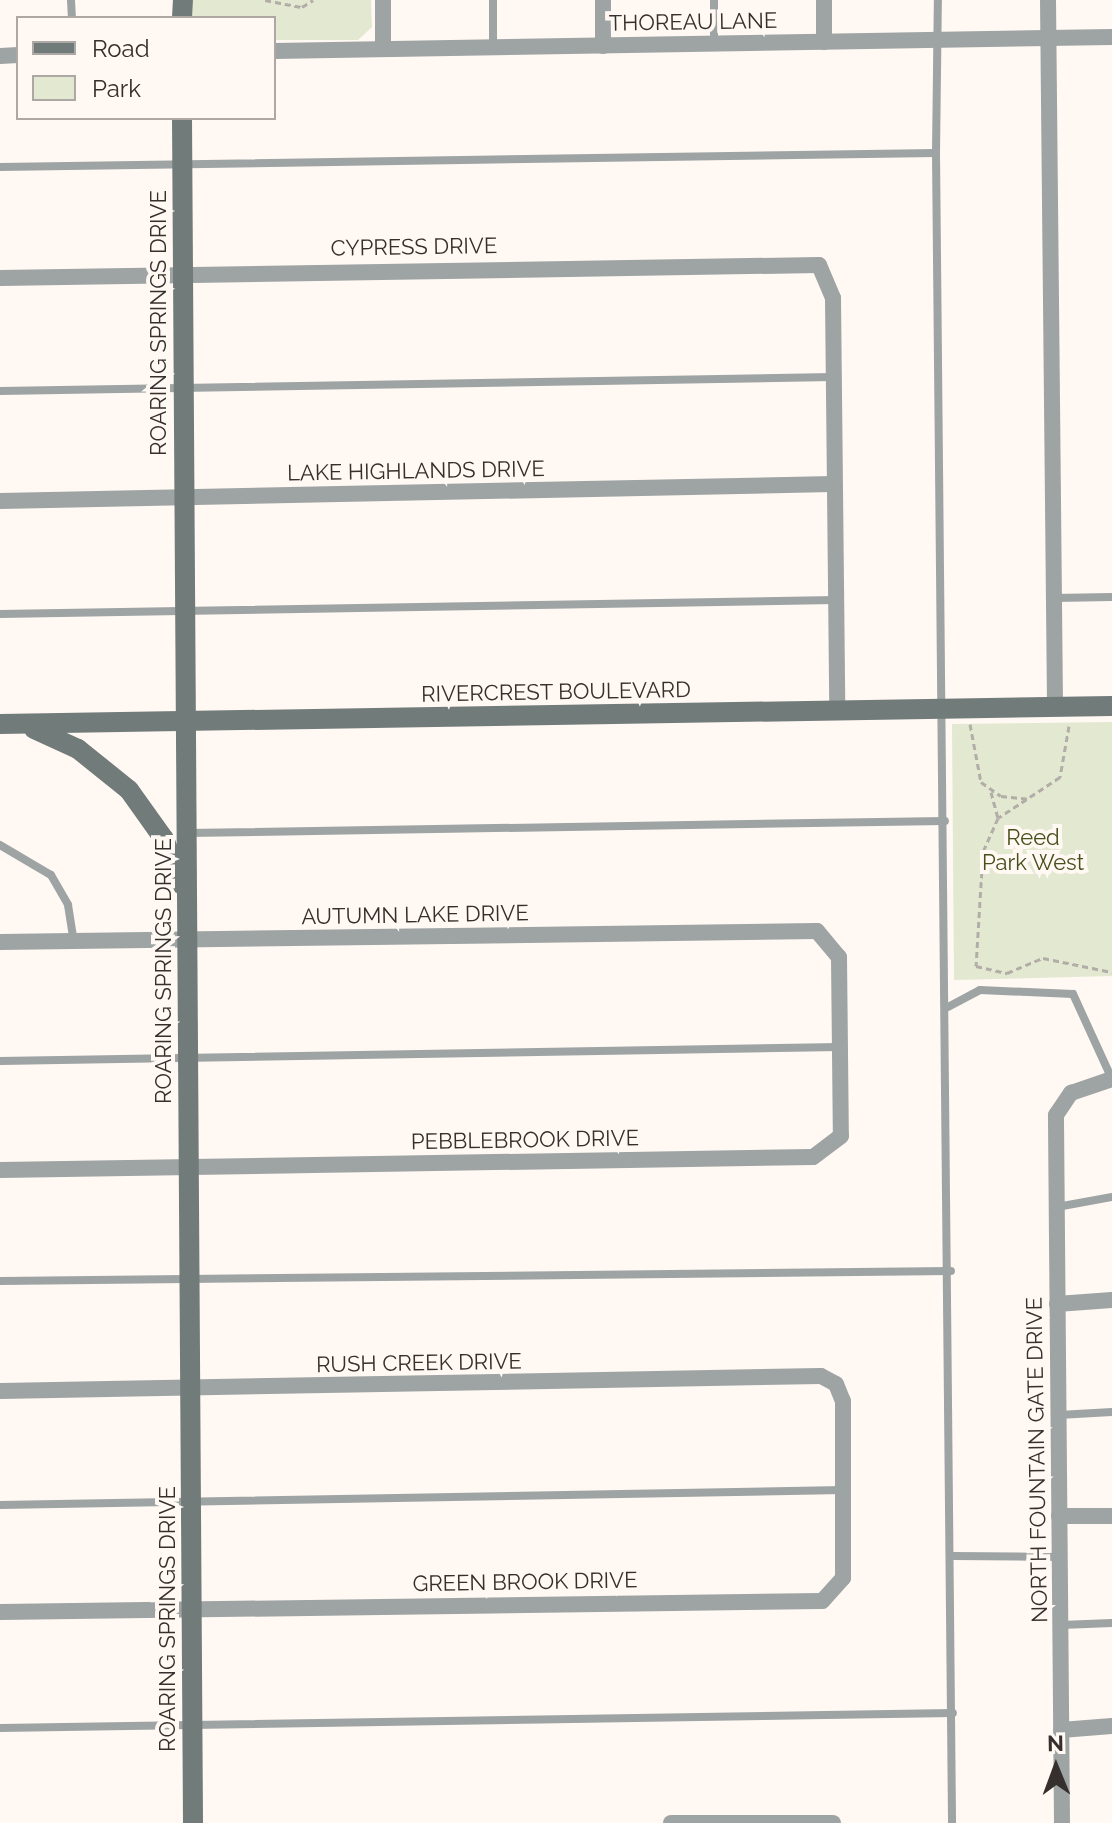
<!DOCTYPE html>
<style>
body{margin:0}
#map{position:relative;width:1112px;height:1823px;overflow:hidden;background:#fff8f3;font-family:Raleway,sans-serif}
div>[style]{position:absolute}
.green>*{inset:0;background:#e3e8d1}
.path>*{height:3px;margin-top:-1.5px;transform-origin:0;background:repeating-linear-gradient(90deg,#b3ada8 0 6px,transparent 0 10px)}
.lane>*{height:8px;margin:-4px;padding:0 4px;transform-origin:4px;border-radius:4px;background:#9da4a3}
.street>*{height:16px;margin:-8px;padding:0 8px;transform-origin:8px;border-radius:8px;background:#9da4a3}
.secondary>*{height:20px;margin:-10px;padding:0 10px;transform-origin:10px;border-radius:10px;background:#717b7a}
span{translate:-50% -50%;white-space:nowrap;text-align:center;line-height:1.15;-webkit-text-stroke:8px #fff8f3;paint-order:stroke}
.street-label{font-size:22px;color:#35302d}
.park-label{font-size:22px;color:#47501b}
.legend{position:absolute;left:16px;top:16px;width:260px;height:104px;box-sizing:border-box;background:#fff8f3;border:2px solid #aea8a4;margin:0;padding:10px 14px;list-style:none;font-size:24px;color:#35302d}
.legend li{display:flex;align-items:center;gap:16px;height:40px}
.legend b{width:40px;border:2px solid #aea8a4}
.north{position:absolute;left:1016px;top:1727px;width:80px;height:80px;-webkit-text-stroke:6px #fff8f3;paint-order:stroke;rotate:359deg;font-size:22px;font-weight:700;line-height:32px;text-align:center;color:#35302d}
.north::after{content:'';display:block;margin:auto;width:28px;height:36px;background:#35302d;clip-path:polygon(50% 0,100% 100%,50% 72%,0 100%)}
</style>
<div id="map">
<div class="green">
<i style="clip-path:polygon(191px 0,371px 0,372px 27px,358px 40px,274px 40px,274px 18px,191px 18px)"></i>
<i style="clip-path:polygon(1112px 722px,1112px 976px,954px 980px,952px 724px)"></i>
</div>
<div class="path">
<i style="left:265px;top:0;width:38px;rotate:11deg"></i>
<i style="left:302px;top:7px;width:13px;rotate:-32deg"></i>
<i style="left:970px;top:724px;width:59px;rotate:79.3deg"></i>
<i style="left:981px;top:782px;width:24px;rotate:35deg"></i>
<i style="left:1001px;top:796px;width:27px;rotate:6deg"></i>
<i style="left:1069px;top:726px;width:52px;rotate:100deg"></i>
<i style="left:1060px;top:777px;width:74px;rotate:146.5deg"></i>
<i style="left:998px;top:818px;width:37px;rotate:114deg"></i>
<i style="left:983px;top:852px;width:114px;rotate:93.5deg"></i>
<i style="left:976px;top:966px;width:32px;rotate:13deg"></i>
<i style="left:1007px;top:973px;width:39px;rotate:-23deg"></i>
<i style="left:1043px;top:958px;width:70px;rotate:11.5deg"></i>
<i style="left:991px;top:792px;width:27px;rotate:75deg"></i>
</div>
<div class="lane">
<i style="left:71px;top:0;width:18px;rotate:87deg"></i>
<i style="left:714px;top:0;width:43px;rotate:90deg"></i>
<i style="left:493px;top:47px;width:47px;rotate:-90deg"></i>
<i style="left:936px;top:153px;width:1670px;rotate:89.45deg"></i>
<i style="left:0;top:167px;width:936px;rotate:-0.86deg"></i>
<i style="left:936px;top:153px;width:153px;rotate:-89.3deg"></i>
<i style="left:0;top:391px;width:833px;rotate:-0.96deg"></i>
<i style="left:1054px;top:598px;width:58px;rotate:-1deg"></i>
<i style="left:0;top:614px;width:835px;rotate:-0.96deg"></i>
<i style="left:187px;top:833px;width:758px;rotate:-0.91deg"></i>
<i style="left:0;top:845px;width:59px;rotate:30.5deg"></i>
<i style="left:51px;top:875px;width:34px;rotate:60deg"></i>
<i style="left:68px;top:905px;width:36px;rotate:81deg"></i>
<i style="left:948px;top:1007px;width:36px;rotate:-28deg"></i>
<i style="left:980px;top:990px;width:93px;rotate:2.5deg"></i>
<i style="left:1073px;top:994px;width:94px;rotate:65.4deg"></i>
<i style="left:0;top:1061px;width:840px;rotate:-0.95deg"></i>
<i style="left:1057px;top:1207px;width:56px;rotate:-10.3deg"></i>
<i style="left:0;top:1281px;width:951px;rotate:-0.6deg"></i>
<i style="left:1059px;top:1415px;width:53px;rotate:-3.2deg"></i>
<i style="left:0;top:1505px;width:843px;rotate:-1.02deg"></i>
<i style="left:952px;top:1556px;width:107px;rotate:0.5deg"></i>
<i style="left:1061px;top:1625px;width:51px;rotate:-2.2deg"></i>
<i style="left:0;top:1728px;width:953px;rotate:-0.9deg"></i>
</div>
<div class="street">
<i style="left:603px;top:0;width:46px;rotate:90deg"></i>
<i style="left:1048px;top:0;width:707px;rotate:89.43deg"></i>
<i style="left:824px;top:42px;width:42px;rotate:-90deg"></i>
<i style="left:383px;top:49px;width:49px;rotate:-90deg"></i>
<i style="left:274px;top:51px;width:838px;rotate:-0.96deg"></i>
<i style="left:0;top:56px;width:18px;rotate:-3deg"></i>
<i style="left:0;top:278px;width:819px;rotate:-0.91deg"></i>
<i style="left:819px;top:265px;width:36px;rotate:67deg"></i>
<i style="left:833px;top:298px;width:413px;rotate:89.4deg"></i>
<i style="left:0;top:501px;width:833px;rotate:-1.17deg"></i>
<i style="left:0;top:942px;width:817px;rotate:-0.77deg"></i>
<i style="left:817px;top:931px;width:34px;rotate:50deg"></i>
<i style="left:839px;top:957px;width:179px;rotate:89.4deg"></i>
<i style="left:841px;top:1136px;width:35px;rotate:143deg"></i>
<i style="left:813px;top:1157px;width:813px;rotate:179.08deg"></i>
<i style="left:1057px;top:1304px;width:55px;rotate:-4.2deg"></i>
<i style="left:0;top:1391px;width:821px;rotate:-1.05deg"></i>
<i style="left:821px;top:1376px;width:17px;rotate:28deg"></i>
<i style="left:836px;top:1384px;width:18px;rotate:68deg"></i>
<i style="left:843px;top:1401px;width:177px;rotate:90deg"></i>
<i style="left:843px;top:1578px;width:31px;rotate:132deg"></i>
<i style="left:822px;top:1601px;width:822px;rotate:179.23deg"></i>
<i style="left:1059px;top:1516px;width:53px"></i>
<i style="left:1061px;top:1730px;width:51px;rotate:-4.5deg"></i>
<i style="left:671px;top:1823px;width:162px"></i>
<i style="left:1062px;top:1823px;width:708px;rotate:-90.49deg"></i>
<i style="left:1056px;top:1115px;width:27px;rotate:-56deg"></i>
<i style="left:1071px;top:1093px;width:43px;rotate:-18.9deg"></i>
</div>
<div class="secondary">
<i style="left:182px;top:18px;width:18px;rotate:-87deg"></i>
<i style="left:182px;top:118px;width:1705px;rotate:89.63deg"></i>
<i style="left:0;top:724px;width:1112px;rotate:-0.93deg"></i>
<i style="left:34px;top:729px;width:48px;rotate:24.4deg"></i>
<i style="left:78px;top:749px;width:65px;rotate:38.8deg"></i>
<i style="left:129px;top:790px;width:60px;rotate:54.5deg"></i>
<i style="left:164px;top:839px;width:49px;rotate:68.6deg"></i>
</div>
<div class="street-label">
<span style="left:693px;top:22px;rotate:-1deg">THOREAU LANE</span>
<span style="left:414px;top:247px;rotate:-1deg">CYPRESS DRIVE</span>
<span style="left:159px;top:323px;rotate:-90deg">ROARING SPRINGS DRIVE</span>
<span style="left:416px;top:471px;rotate:-1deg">LAKE HIGHLANDS DRIVE</span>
<span style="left:556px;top:692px;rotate:-1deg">RIVERCREST BOULEVARD</span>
<span style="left:415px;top:915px;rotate:-1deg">AUTUMN LAKE DRIVE</span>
<span style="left:164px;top:971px;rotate:-90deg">ROARING SPRINGS DRIVE</span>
<span style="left:525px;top:1140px;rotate:-1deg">PEBBLEBROOK DRIVE</span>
<span style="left:419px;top:1363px;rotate:-1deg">RUSH CREEK DRIVE</span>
<span style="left:1037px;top:1460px;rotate:-91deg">NORTH FOUNTAIN GATE DRIVE</span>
<span style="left:525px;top:1582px;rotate:-1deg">GREEN BROOK DRIVE</span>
<span style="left:168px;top:1619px;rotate:-90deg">ROARING SPRINGS DRIVE</span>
</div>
<div class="park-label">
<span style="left:1033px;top:850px">Reed<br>Park West</span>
</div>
<ul class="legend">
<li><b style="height:10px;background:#717b7a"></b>Road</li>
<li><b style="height:22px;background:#e3e8d1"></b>Park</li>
</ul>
<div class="north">N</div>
</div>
